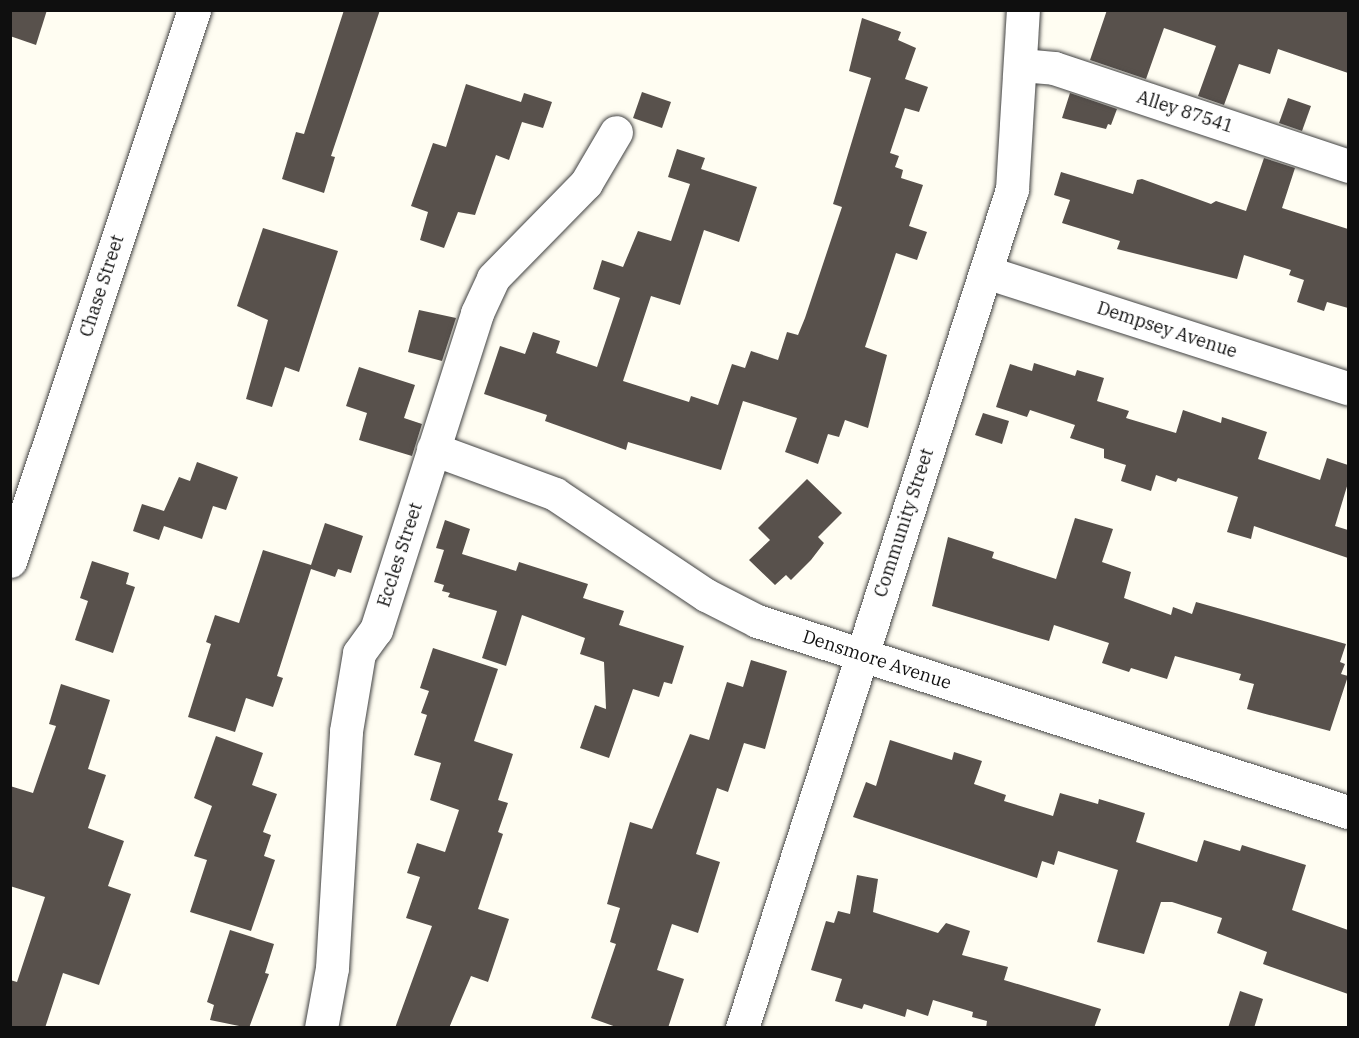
<!DOCTYPE html>
<style>
body{margin:0}
#map{position:relative;width:1359px;height:1038px;overflow:hidden;background:#fffdf2;font-family:"IBM Plex Serif",serif}
div>[style]{position:absolute}
.building>*{inset:0;background:#58514c}
.roads{filter:drop-shadow(0 0 2px #424242) drop-shadow(0 0 2px #424242)}
.minor>*{height:33px;margin:-16.5px;padding:0 16.5px;transform-origin:16.5px;border-radius:16.5px;background:#fff}
span{translate:-50% -50%;white-space:nowrap;text-align:center;line-height:1.15;-webkit-text-stroke:6px #fff;paint-order:stroke}
.street-label{font-size:18px;color:#0f0f0f}
.frame{position:absolute;inset:0;border:12px solid #0f0f0f;pointer-events:none}
</style>
<div id="map">
<div class="building">
<i style="clip-path:polygon(10px 10px,47px 10px,36px 45px,10px 36px)"></i>
<i style="clip-path:polygon(344px 10px,380px 10px,331px 156px,335px 157px,324px 193px,282px 179px,296px 132px,304px 134px)"></i>
<i style="clip-path:polygon(1107px 10px,1348px 10px,1348px 73px,1278px 49px,1270px 74px,1239px 64px,1224px 105px,1198px 96px,1216px 46px,1164px 28px,1146px 79px,1090px 60px)"></i>
<i style="clip-path:polygon(862px 18px,901px 32px,898px 40px,916px 48px,905px 79px,928px 87px,919px 112px,905px 108px,890px 153px,899px 156px,895px 167px,903px 170px,901px 178px,923px 185px,909px 226px,927px 232px,917px 260px,896px 253px,865px 347px,887px 355px,868px 428px,845px 420px,839px 437px,828px 434px,818px 464px,785px 452px,797px 418px,743px 401px,721px 470px,628px 442px,626px 450px,545px 421px,547px 415px,484px 394px,500px 346px,525px 354px,533px 332px,560px 341px,556px 353px,597px 367px,620px 298px,593px 289px,602px 260px,623px 267px,638px 231px,671px 241px,690px 184px,668px 177px,677px 149px,705px 158px,701px 169px,757px 187px,739px 242px,704px 230px,680px 305px,651px 296px,623px 381px,689px 402px,691px 396px,718px 405px,732px 364px,745px 368px,751px 351px,778px 360px,787px 332px,798px 335px,805px 318px,842px 207px,833px 204px,871px 78px,849px 71px)"></i>
<i style="clip-path:polygon(466px 84px,521px 102px,524px 93px,552px 102px,543px 128px,522px 122px,509px 160px,496px 155px,475px 215px,458px 212px,444px 248px,420px 240px,428px 212px,411px 206px,433px 143px,446px 147px)"></i>
<i style="clip-path:polygon(642px 92px,671px 102px,662px 128px,633px 118px)"></i>
<i style="clip-path:polygon(1070px 93px,1117px 109px,1111px 125px,1108px 124px,1106px 129px,1062px 118px)"></i>
<i style="clip-path:polygon(1288px 98px,1311px 106px,1302px 131px,1279px 123px)"></i>
<i style="clip-path:polygon(1264px 158px,1295px 168px,1282px 208px,1348px 229px,1348px 308px,1327px 302px,1324px 311px,1297px 302px,1304px 280px,1289px 275px,1291px 270px,1244px 255px,1237px 279px,1117px 249px,1120px 241px,1062px 223px,1070px 200px,1054px 195px,1061px 172px,1133px 194px,1137px 180px,1142px 179px,1211px 204px,1216px 201px,1246px 211px)"></i>
<i style="clip-path:polygon(263px 228px,338px 251px,299px 372px,285px 367px,272px 407px,246px 399px,268px 320px,237px 306px)"></i>
<i style="clip-path:polygon(419px 310px,456px 318px,442px 361px,408px 352px)"></i>
<i style="clip-path:polygon(1034px 363px,1075px 376px,1077px 370px,1104px 378px,1097px 401px,1129px 411px,1126px 418px,1176px 433px,1183px 410px,1221px 423px,1222px 417px,1267px 432px,1258px 459px,1320px 480px,1327px 458px,1348px 465px,1348px 483px,1335px 526px,1348px 530px,1348px 558px,1254px 526px,1251px 539px,1227px 532px,1238px 497px,1178px 478px,1176px 482px,1156px 475px,1151px 491px,1121px 481px,1126px 465px,1104px 458px,1104px 449px,1070px 438px,1075px 425px,1030px 410px,1027px 417px,996px 407px,1010px 364px,1032px 371px)"></i>
<i style="clip-path:polygon(359px 367px,415px 385px,404px 418px,422px 424px,412px 456px,359px 440px,367px 413px,346px 406px)"></i>
<i style="clip-path:polygon(983px 413px,1009px 421px,1002px 444px,975px 435px)"></i>
<i style="clip-path:polygon(197px 462px,238px 477px,226px 510px,213px 506px,202px 539px,164px 526px,159px 540px,133px 531px,142px 504px,164px 511px,179px 477px,190px 481px)"></i>
<i style="clip-path:polygon(807px 479px,842px 513px,818px 537px,824px 543px,811px 560px,791px 580px,786px 575px,775px 585px,749px 560px,770px 540px,758px 528px)"></i>
<i style="clip-path:polygon(1075px 518px,1113px 529px,1102px 562px,1131px 572px,1124px 598px,1171px 615px,1173px 607px,1192px 614px,1196px 602px,1346px 644px,1340px 662px,1345px 664px,1341px 674px,1348px 676px,1330px 731px,1247px 709px,1254px 684px,1239px 680px,1241px 674px,1175px 656px,1167px 679px,1131px 668px,1129px 672px,1102px 663px,1109px 643px,1054px 625px,1049px 641px,932px 606px,948px 537px,994px 552px,992px 558px,1056px 579px)"></i>
<i style="clip-path:polygon(445px 520px,470px 529px,462px 554px,516px 571px,519px 562px,588px 584px,583px 598px,624px 611px,619px 625px,684px 646px,672px 684px,664px 682px,659px 697px,633px 689px,609px 758px,580px 748px,595px 705px,606px 709px,604px 662px,580px 654px,585px 638px,522px 615px,506px 666px,482px 658px,497px 611px,448px 597px,450px 593px,442px 591px,444px 585px,434px 582px,444px 550px,436px 548px)"></i>
<i style="clip-path:polygon(325px 523px,363px 536px,351px 573px,338px 569px,335px 577px,311px 569px,277px 676px,283px 678px,273px 707px,246px 698px,235px 732px,188px 717px,211px 644px,206px 642px,215px 615px,239px 623px,263px 550px,311px 565px)"></i>
<i style="clip-path:polygon(92px 561px,129px 573px,126px 584px,135px 587px,113px 653px,75px 640px,88px 601px,80px 598px)"></i>
<i style="clip-path:polygon(433px 648px,498px 669px,474px 741px,513px 754px,498px 800px,508px 803px,498px 832px,503px 834px,478px 909px,509px 919px,488px 982px,471px 976px,449px 1028px,395px 1028px,432px 926px,406px 918px,420px 877px,407px 873px,417px 843px,445px 852px,459px 810px,430px 800px,441px 763px,414px 755px,427px 715px,421px 713px,429px 691px,420px 688px)"></i>
<i style="clip-path:polygon(751px 660px,787px 671px,765px 749px,744px 743px,728px 792px,717px 788px,696px 854px,720px 862px,698px 933px,672px 924px,657px 970px,684px 979px,668px 1028px,619px 1028px,591px 1018px,616px 944px,610px 942px,620px 908px,607px 904px,630px 822px,652px 829px,690px 734px,709px 740px,727px 682px,743px 687px)"></i>
<i style="clip-path:polygon(61px 684px,110px 700px,88px 769px,106px 775px,88px 828px,124px 841px,108px 886px,131px 894px,99px 985px,63px 973px,45px 1028px,10px 1028px,10px 980px,17px 982px,45px 897px,10px 886px,10px 786px,33px 793px,56px 726px,49px 724px)"></i>
<i style="clip-path:polygon(216px 736px,263px 753px,252px 785px,277px 794px,263px 832px,271px 835px,264px 856px,275px 860px,251px 931px,190px 912px,207px 860px,194px 856px,212px 806px,194px 798px)"></i>
<i style="clip-path:polygon(890px 740px,952px 760px,954px 752px,982px 761px,974px 784px,1006px 795px,1004px 801px,1053px 816px,1060px 793px,1098px 804px,1099px 799px,1145px 813px,1136px 842px,1197px 862px,1204px 840px,1240px 851px,1242px 845px,1306px 865px,1292px 910px,1348px 930px,1348px 994px,1263px 964px,1267px 952px,1217px 933px,1222px 918px,1172px 902px,1161px 902px,1144px 954px,1097px 942px,1118px 870px,1058px 851px,1054px 865px,1042px 861px,1037px 878px,853px 817px,866px 782px,876px 786px)"></i>
<i style="clip-path:polygon(857px 875px,878px 879px,873px 912px,938px 933px,946px 923px,970px 931px,962px 955px,1008px 967px,1004px 980px,1101px 1009px,1094px 1028px,986px 1028px,987px 1021px,972px 1017px,973px 1012px,933px 1000px,928px 1016px,907px 1009px,905px 1017px,864px 1004px,862px 1009px,835px 1001px,842px 979px,811px 970px,826px 921px,834px 923px,838px 911px,850px 914px)"></i>
<i style="clip-path:polygon(230px 930px,274px 944px,265px 973px,269px 974px,249px 1028px,210px 1020px,214px 1005px,207px 1002px)"></i>
<i style="clip-path:polygon(1240px 991px,1263px 999px,1254px 1028px,1228px 1028px)"></i>
</div>
<div class="roads">
<div class="minor">
<i style="left:1021px;top:65px;width:33px;rotate:5deg"></i>
<i style="left:1054px;top:68px;width:310px;rotate:18.4deg"></i>
<i style="left:986px;top:272px;width:380px;rotate:17.8deg"></i>
<i style="left:433px;top:449px;width:130px;rotate:20.2deg"></i>
<i style="left:555px;top:494px;width:182px;rotate:33.8deg"></i>
<i style="left:706px;top:595px;width:57px;rotate:27deg"></i>
<i style="left:757px;top:621px;width:621px;rotate:17.91deg"></i>
<i style="left:10px;top:561px;width:581px;rotate:-71.53deg"></i>
<i style="left:321px;top:1028px;width:61px;rotate:-79.6deg"></i>
<i style="left:332px;top:968px;width:237px;rotate:-86.6deg"></i>
<i style="left:346px;top:731px;width:79px;rotate:-80.5deg"></i>
<i style="left:359px;top:653px;width:29px;rotate:-54deg"></i>
<i style="left:376px;top:630px;width:333px;rotate:-72.3deg"></i>
<i style="left:477px;top:313px;width:38px;rotate:-65deg"></i>
<i style="left:493px;top:278px;width:133px;rotate:-45.6deg"></i>
<i style="left:586px;top:183px;width:59px;rotate:-59.5deg"></i>
<i style="left:742px;top:1028px;width:881px;rotate:-72.16deg"></i>
<i style="left:1012px;top:189px;width:179px;rotate:-86.5deg"></i>
</div>
</div>
<div class="street-label">
<span style="left:1185px;top:112px;rotate:18deg">Alley 87541</span>
<span style="left:102px;top:286px;rotate:-72deg">Chase Street</span>
<span style="left:1167px;top:330px;rotate:18deg">Dempsey Avenue</span>
<span style="left:904px;top:523px;rotate:-72deg">Community Street</span>
<span style="left:400px;top:555px;rotate:-72deg">Eccles Street</span>
<span style="left:877px;top:660px;rotate:18deg">Densmore Avenue</span>
</div>
<div class="frame"></div>
</div>
